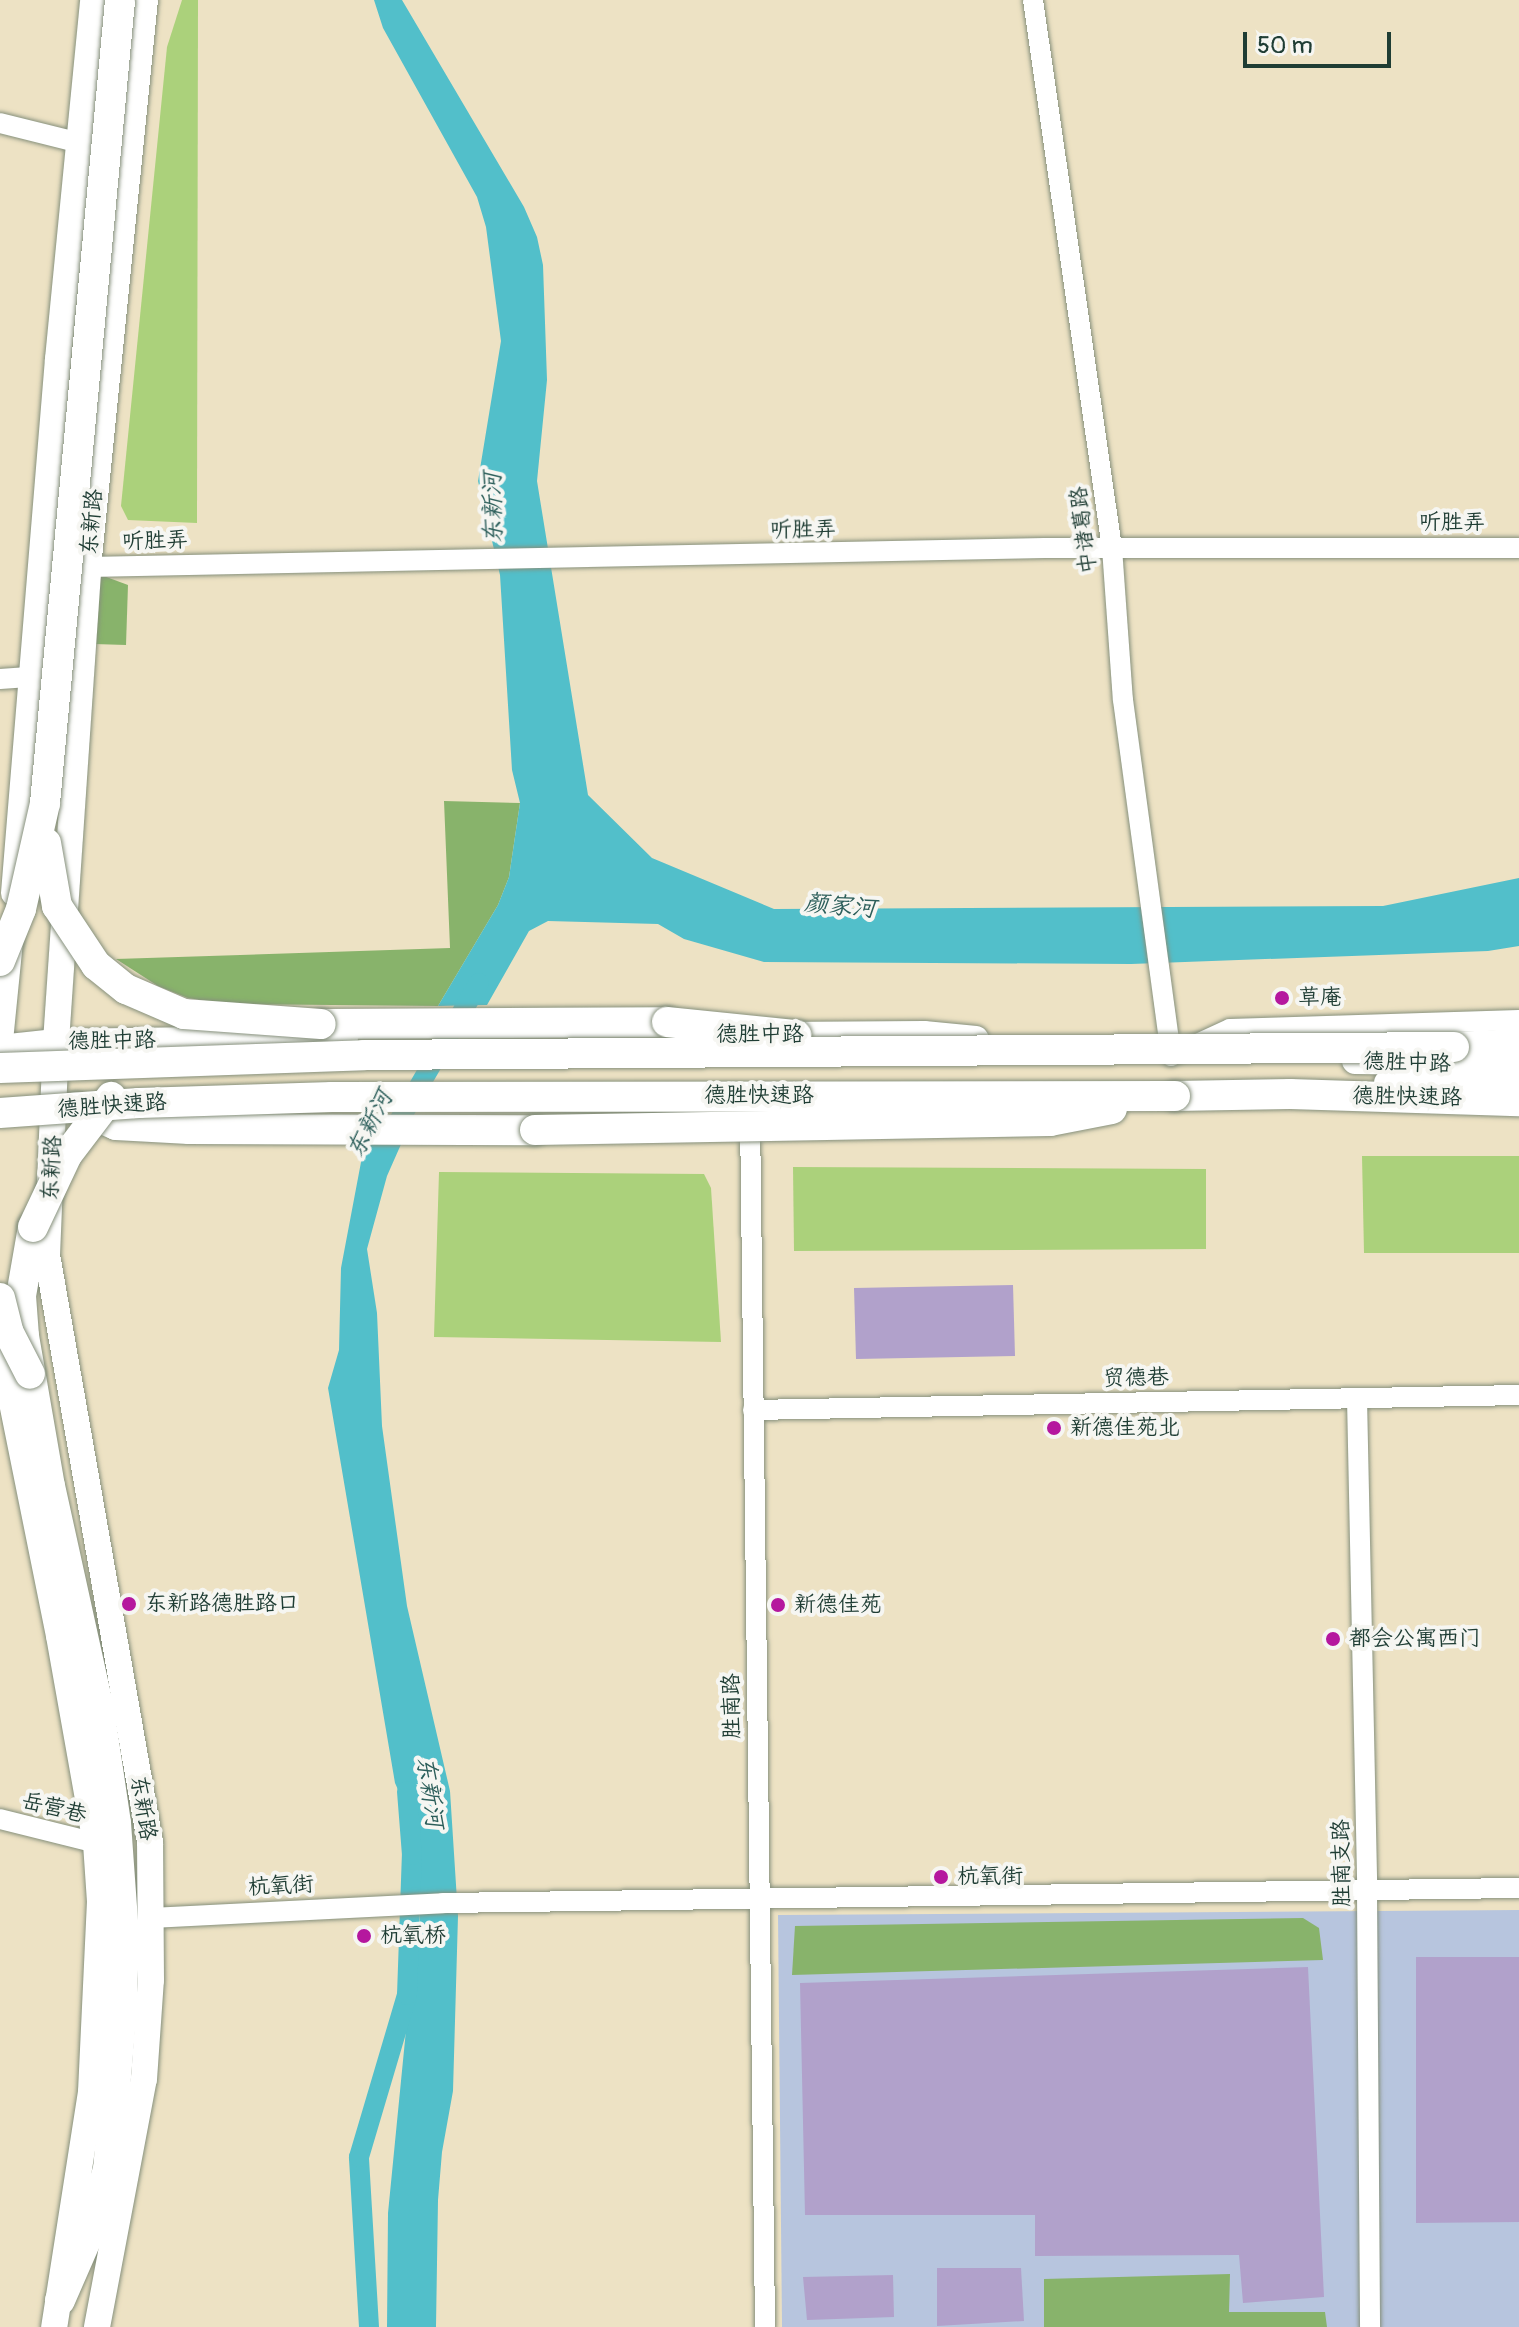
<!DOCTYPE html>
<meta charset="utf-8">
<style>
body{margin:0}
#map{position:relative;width:1519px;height:2327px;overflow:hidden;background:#ede2c4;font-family:Pangolin,"LXGW WenKai TC",sans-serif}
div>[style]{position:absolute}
.industrial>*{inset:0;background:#b7c5de}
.green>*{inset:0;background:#abd17b}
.forest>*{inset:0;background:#88b36b}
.water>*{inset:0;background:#52bfca}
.canal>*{height:20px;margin:-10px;padding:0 10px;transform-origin:10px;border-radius:10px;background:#52bfca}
.building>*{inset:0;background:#b1a1cb}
.roads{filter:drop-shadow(0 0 2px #86907c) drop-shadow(0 0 2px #86907c)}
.minor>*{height:20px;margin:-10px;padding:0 10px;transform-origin:10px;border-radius:10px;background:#fff}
.major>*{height:26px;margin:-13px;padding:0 13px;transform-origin:13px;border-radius:13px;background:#fff}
.highway>*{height:30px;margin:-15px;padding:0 15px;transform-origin:15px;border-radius:15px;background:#fff}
.bridges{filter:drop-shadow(0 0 2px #86907c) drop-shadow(0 0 2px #86907c)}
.highway-bridge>*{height:30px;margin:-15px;padding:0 15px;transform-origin:15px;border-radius:15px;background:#fff}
.dots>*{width:22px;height:22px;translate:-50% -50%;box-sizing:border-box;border:4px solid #f6f6f2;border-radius:50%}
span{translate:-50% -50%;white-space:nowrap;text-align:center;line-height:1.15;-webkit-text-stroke:8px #f6f6f2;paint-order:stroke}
.street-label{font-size:22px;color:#1f3d34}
.poi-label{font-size:22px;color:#1f3d34}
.left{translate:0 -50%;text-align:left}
.water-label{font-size:24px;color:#2c5e5a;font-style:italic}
.scale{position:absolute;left:1243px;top:32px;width:148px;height:36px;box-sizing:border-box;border:4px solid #1f3d34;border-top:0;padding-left:10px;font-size:24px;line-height:28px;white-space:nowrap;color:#1f3d34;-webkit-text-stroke:6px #f6f6f2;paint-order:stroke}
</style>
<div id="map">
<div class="industrial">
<i style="clip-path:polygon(1519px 1910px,1519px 2327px,782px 2327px,778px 1915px)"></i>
</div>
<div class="green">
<i style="clip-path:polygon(182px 0,198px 0,197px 523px,128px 520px,121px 506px,167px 47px)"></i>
<i style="clip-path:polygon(1362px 1156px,1519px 1156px,1519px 1253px,1364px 1253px)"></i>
<i style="clip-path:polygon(793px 1167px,1206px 1169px,1206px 1249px,794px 1251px)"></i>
<i style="clip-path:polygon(439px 1172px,704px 1174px,711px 1188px,721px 1342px,434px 1337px)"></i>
</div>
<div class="forest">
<i style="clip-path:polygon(101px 575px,128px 585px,126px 645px,94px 644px)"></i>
<i style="clip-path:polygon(444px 801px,520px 803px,509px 877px,498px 905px,438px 1006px,225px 1004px,188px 998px,158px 986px,116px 959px,450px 948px)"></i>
<i style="clip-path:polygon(1303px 1918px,1319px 1928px,1323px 1960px,792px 1975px,795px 1926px)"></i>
<i style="clip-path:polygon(1230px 2274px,1229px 2312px,1325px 2312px,1327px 2327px,1044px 2327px,1044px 2279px)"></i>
</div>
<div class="water">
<i style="clip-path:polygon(374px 0,402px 0,524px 207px,537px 237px,543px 265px,547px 380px,537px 481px,588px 795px,652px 858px,774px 909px,1383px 906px,1519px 878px,1519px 946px,1488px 951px,1131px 964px,764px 962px,684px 939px,658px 924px,548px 921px,529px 931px,487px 1005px,438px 1006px,498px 905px,509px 877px,520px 803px,512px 770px,500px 575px,478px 481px,501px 341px,486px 227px,477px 197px,383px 28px)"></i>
<i style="clip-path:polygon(365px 1141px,402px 1142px,387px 1176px,367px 1249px,377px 1313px,382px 1426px,407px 1606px,450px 1791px,458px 1916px,453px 2091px,442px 2152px,438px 2200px,436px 2327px,387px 2327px,388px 2213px,413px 1959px,420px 1927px,419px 1836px,395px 1783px,328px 1388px,339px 1350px,341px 1268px)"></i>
</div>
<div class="canal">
<i style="left:389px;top:1138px;width:179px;rotate:-59.9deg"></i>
<i style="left:369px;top:2327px;width:170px;rotate:-93.4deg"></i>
<i style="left:359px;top:2157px;width:169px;rotate:-73.5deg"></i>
<i style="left:407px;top:1995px;width:140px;rotate:-88deg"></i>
<i style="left:412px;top:1855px;width:64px;rotate:-94.5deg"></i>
</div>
<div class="building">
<i style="clip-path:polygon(1013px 1285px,1015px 1356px,856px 1359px,854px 1288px)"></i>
<i style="clip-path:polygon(1416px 1957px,1519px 1957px,1519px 2222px,1416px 2223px)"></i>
<i style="clip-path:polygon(1308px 1967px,1324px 2297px,1243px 2303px,1239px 2255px,1035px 2256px,1035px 2215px,805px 2215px,800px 1983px)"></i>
<i style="clip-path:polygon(937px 2268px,1021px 2268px,1024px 2321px,937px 2326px)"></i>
<i style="clip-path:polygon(893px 2275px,894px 2317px,807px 2320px,803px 2277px)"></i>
</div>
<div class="roads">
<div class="minor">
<i style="left:1033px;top:0;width:554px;rotate:81.8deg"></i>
<i style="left:1112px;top:548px;width:152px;rotate:85.9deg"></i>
<i style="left:1123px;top:700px;width:359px;rotate:82.3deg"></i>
<i style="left:1171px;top:1056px;width:65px;rotate:-24.6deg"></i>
<i style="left:1230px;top:1029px;width:289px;rotate:-1.8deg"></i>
<i style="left:0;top:123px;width:82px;rotate:14deg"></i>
<i style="left:88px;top:567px;width:957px;rotate:-1.14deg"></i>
<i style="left:1045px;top:548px;width:474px"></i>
<i style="left:0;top:679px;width:32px;rotate:-4deg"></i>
<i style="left:750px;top:1115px;width:1212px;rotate:89.29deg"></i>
<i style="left:1357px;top:1398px;width:493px;rotate:88.8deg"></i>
<i style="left:1367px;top:1891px;width:436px;rotate:89.6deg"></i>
<i style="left:753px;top:1410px;width:766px;rotate:-1.12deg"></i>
<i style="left:0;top:1819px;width:99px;rotate:14deg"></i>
<i style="left:151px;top:1918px;width:292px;rotate:-2.9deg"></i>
<i style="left:443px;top:1903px;width:1076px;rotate:-0.8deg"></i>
</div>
<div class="major">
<i style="left:14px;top:893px;width:536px;rotate:-85.29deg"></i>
<i style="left:58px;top:359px;width:361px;rotate:-84.4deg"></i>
<i style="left:776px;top:1035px;width:148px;rotate:-0.4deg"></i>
<i style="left:924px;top:1034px;width:52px;rotate:5.5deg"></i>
<i style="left:0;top:1041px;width:101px;rotate:-84.3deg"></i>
<i style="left:0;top:1048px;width:56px;rotate:-6.1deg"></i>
<i style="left:56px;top:1042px;width:289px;rotate:-0.8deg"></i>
<i style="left:1355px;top:1061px;width:164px;rotate:0.7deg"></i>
<i style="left:1387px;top:1083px;width:132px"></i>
<i style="left:2px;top:1323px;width:50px;rotate:85.4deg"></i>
<i style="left:6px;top:1373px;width:268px;rotate:78.6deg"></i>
<i style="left:59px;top:1636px;width:210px;rotate:79.9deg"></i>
<i style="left:96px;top:1843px;width:58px;rotate:86.1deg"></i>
<i style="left:100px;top:1901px;width:191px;rotate:92.7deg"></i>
<i style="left:91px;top:2092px;width:238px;rotate:98.9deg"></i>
<i style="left:97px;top:2327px;width:252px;rotate:-79.3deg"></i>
<i style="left:144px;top:2079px;width:99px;rotate:-86deg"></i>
<i style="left:151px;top:1980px;width:138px;rotate:-90.4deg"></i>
<i style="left:150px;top:1842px;width:596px;rotate:-99.95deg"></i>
<i style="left:47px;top:1255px;width:213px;rotate:-87.6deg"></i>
<i style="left:56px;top:1042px;width:476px;rotate:-86.1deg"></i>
<i style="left:88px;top:567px;width:570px;rotate:-84.26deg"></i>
</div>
<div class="highway">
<i style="left:321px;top:1024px;width:346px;rotate:-0.3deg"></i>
<i style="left:1454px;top:1047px;width:65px;rotate:-2.6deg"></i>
<i style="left:1175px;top:1096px;width:115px;rotate:-1deg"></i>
<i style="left:1290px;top:1094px;width:229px;rotate:1.8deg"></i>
<i style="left:76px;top:1107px;width:44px;rotate:24.2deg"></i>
<i style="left:116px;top:1125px;width:73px;rotate:3.1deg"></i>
<i style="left:189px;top:1129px;width:346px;rotate:0.2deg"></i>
<i style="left:33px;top:1227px;width:70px;rotate:99.9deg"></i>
<i style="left:21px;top:1296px;width:40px;rotate:85.7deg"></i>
<i style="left:24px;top:1336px;width:152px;rotate:80.2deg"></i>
<i style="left:50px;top:1486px;width:227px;rotate:77.6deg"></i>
<i style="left:99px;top:1708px;width:116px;rotate:81.6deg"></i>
<i style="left:116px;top:1823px;width:111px;rotate:85.9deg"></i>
<i style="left:124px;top:1934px;width:73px;rotate:91.6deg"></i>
<i style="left:122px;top:2007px;width:163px;rotate:94.9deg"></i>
<i style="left:108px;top:2169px;width:70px;rotate:106.6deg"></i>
<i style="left:88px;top:2236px;width:70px;rotate:113.6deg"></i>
</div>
</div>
<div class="bridges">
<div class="highway-bridge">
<i style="left:46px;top:843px;width:64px;rotate:80.1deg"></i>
<i style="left:57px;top:906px;width:71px;rotate:56.5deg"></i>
<i style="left:96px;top:965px;width:38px;rotate:39deg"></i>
<i style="left:126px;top:989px;width:63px;rotate:23.3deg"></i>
<i style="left:184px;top:1014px;width:137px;rotate:4.2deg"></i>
<i style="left:0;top:961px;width:56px;rotate:-68deg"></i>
<i style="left:21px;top:909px;width:109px;rotate:-77.2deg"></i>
<i style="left:45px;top:803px;width:806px;rotate:-84.66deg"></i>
<i style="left:667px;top:1022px;width:130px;rotate:5.8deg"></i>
<i style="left:0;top:1068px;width:364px;rotate:-2deg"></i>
<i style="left:364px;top:1055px;width:1090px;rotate:-0.42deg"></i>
<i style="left:0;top:1113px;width:139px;rotate:-4.1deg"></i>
<i style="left:139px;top:1103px;width:193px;rotate:-1.8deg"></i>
<i style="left:332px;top:1097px;width:843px;rotate:-0.07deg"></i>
<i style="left:535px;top:1130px;width:515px;rotate:-1deg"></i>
<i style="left:1050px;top:1121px;width:63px;rotate:-11deg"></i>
<i style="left:33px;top:1227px;width:80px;rotate:-64.7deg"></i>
<i style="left:67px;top:1155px;width:73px;rotate:-52.8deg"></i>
<i style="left:0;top:1298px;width:34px;rotate:76deg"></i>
<i style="left:8px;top:1331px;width:48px;rotate:62.9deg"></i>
</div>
</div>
<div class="dots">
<i style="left:1282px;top:998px;background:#b5179e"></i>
<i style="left:1054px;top:1428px;background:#b5179e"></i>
<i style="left:129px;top:1604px;background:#b5179e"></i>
<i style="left:778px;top:1605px;background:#b5179e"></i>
<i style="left:1333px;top:1639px;background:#b5179e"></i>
<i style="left:941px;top:1877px;background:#b5179e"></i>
<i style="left:364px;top:1936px;background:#b5179e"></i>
</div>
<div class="street-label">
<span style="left:92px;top:522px;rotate:-85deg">东新路</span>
<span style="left:1452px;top:523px">听胜弄</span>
<span style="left:803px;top:530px;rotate:-1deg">听胜弄</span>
<span style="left:1084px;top:530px;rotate:-97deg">中诸葛路</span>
<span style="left:155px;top:541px;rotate:-2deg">听胜弄</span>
<span style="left:760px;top:1035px">德胜中路</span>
<span style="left:112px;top:1041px;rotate:-1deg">德胜中路</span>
<span style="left:1407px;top:1063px;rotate:2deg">德胜中路</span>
<span style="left:759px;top:1096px">德胜快速路</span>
<span style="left:1407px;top:1097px;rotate:1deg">德胜快速路</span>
<span style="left:112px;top:1106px;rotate:-4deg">德胜快速路</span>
<span style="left:52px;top:1168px;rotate:-87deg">东新路</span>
<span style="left:1136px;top:1378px;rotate:-1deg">贸德巷</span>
<span style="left:732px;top:1706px;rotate:-91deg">胜南路</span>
<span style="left:54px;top:1808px;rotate:14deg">岳营巷</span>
<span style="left:143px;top:1808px;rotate:81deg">东新路</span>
<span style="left:1342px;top:1863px;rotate:-91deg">胜南支路</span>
<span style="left:281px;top:1886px;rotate:-3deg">杭氧街</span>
</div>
<div class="poi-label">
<span class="left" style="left:1298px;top:998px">草庵</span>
<span class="left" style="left:1070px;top:1428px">新德佳苑北</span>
<span class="left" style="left:145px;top:1604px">东新路德胜路口</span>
<span class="left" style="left:794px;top:1605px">新德佳苑</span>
<span class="left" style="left:1349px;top:1639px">都会公寓西门</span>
<span class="left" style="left:957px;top:1877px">杭氧街</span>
<span class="left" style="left:380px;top:1936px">杭氧桥</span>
</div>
<div class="water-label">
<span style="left:493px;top:508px;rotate:-91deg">东新河</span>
<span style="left:840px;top:906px;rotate:5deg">颜家河</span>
<span style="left:370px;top:1124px;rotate:-63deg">东新河</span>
<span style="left:430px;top:1792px;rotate:82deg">东新河</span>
</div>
<div class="scale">50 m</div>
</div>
